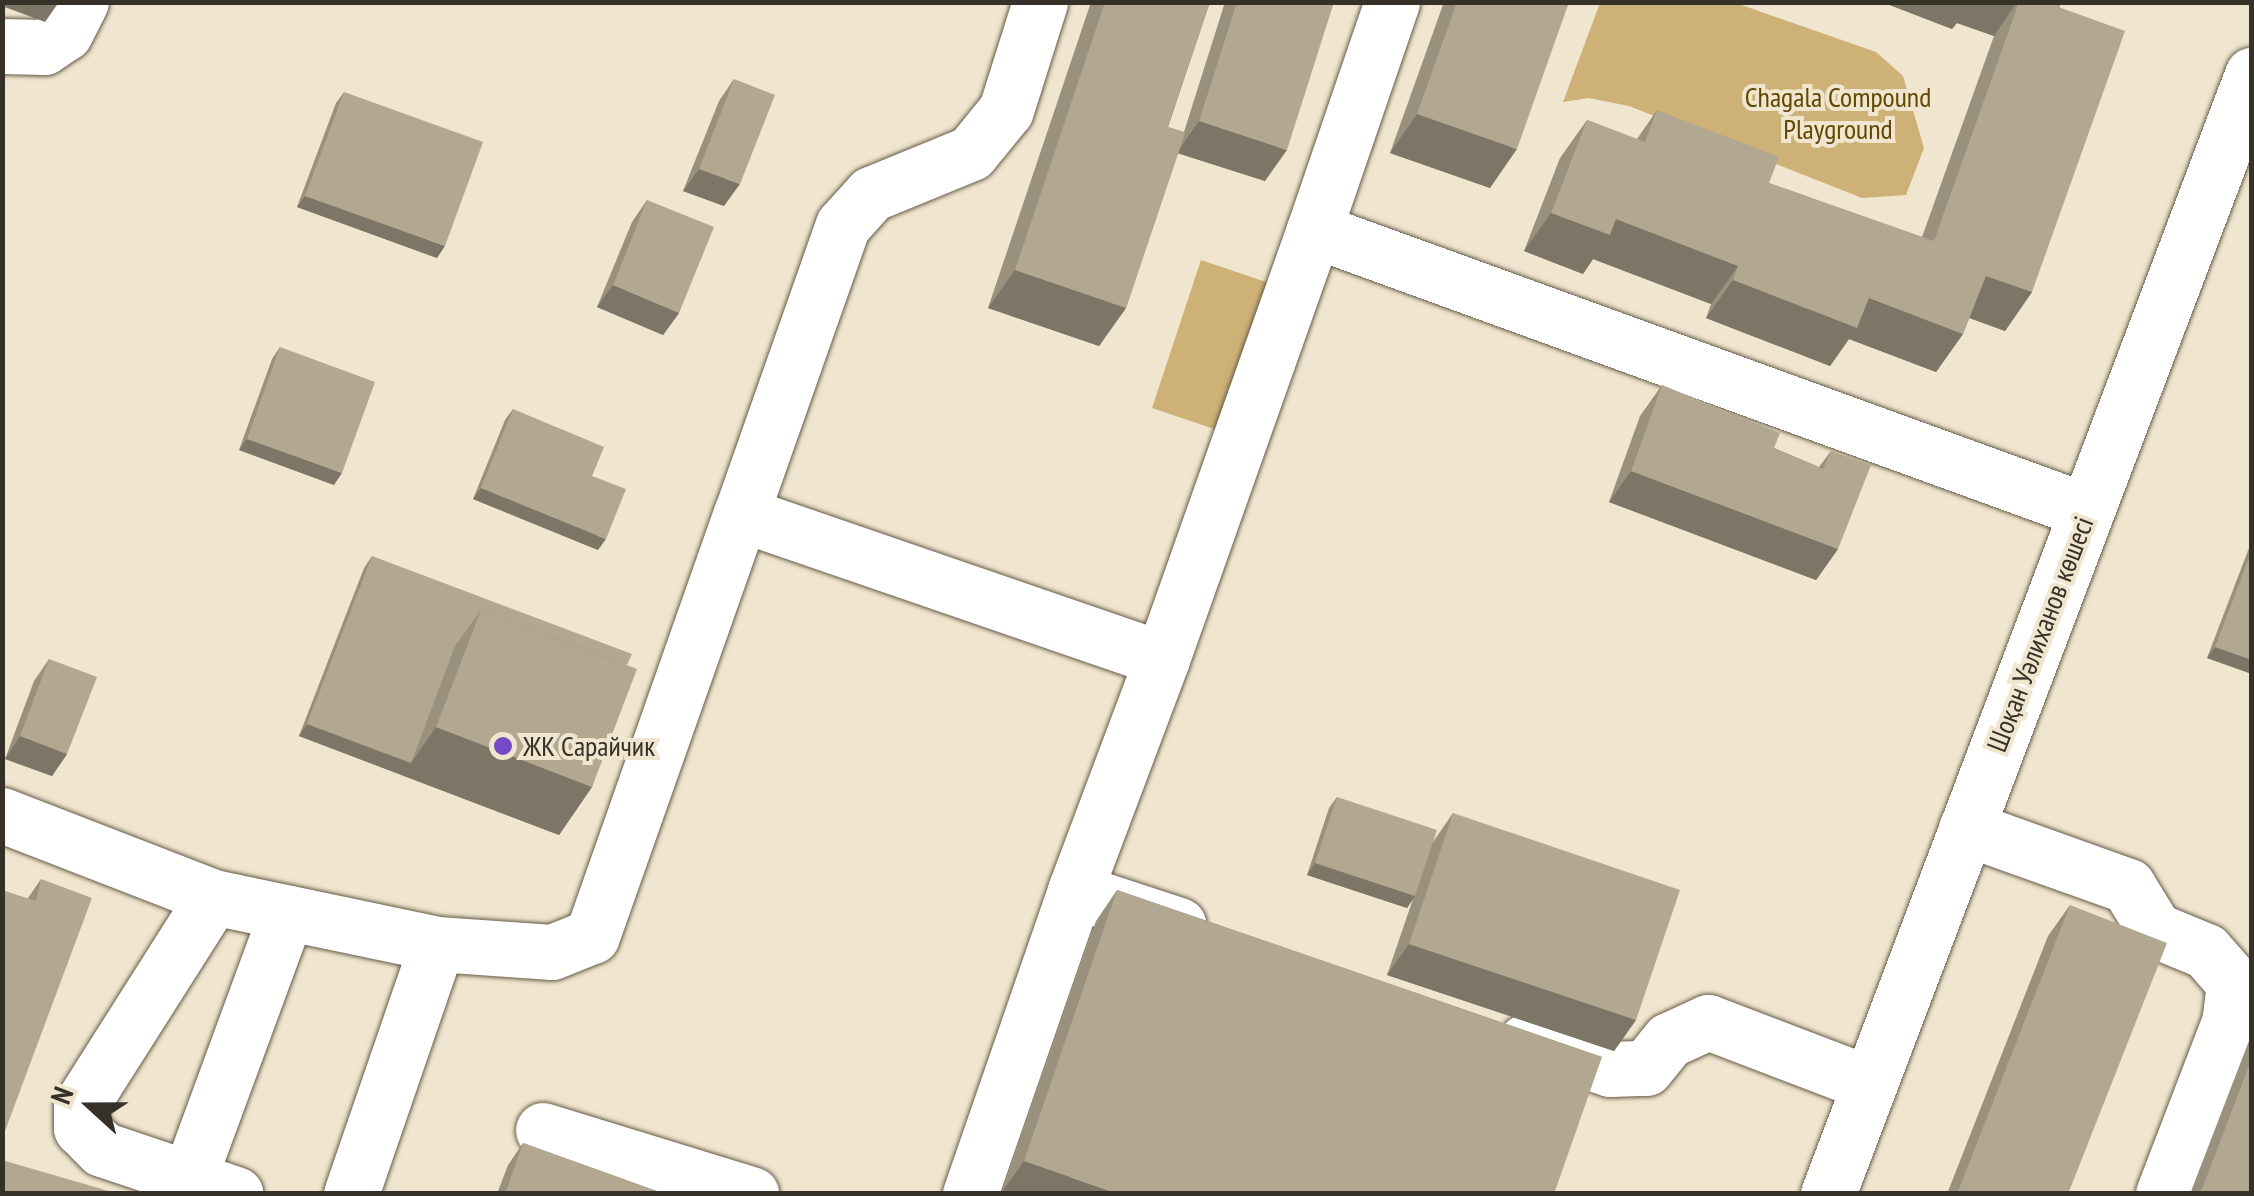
<!DOCTYPE html>
<meta charset="utf-8">
<style>
body{margin:0}
#map{position:relative;width:2254px;height:1196px;overflow:hidden;background:#f0e5ce;font-family:"PT Sans Narrow",sans-serif}
div>[style]{position:absolute}
.green>*{inset:0;background:#cdb177}
.roads{filter:drop-shadow(0 0 2px #655b47) drop-shadow(0 0 2px #655b47)}
.minor>*{height:55px;margin:-27.5px;padding:0 27.5px;transform-origin:27.5px;border-radius:27.5px;background:#fff}
.wall>*{inset:0;background:#99907d}
.shaded-wall>*{inset:0;background:#7d7566}
.building>*{inset:0;background:#b2a791}
.dots>*{width:28px;height:28px;translate:-50% -50%;box-sizing:border-box;border:5px solid #f0e5ce;border-radius:50%}
span{translate:-50% -50%;white-space:nowrap;text-align:center;line-height:1.15;-webkit-text-stroke:8px #f0e5ce;paint-order:stroke}
.park-label{font-size:28px;color:#604702}
.street-label{font-size:28px;color:#363128}
.poi-label{font-size:28px;color:#363128}
.left{translate:0 -50%;text-align:left}
.frame{position:absolute;inset:0;border:5px solid #363128;pointer-events:none}
.north{position:absolute;left:40px;top:1056px;width:100px;height:100px;-webkit-text-stroke:8px #f0e5ce;paint-order:stroke;rotate:291deg;font-size:28px;font-weight:700;line-height:40px;text-align:center;color:#363128}
.north::after{content:'';display:block;margin:auto;width:35px;height:45px;background:#363128;clip-path:polygon(50% 0,100% 100%,50% 72%,0 100%)}
</style>
<div id="map">
<div class="green">
<i style="clip-path:polygon(1600px 3px,1736px 3px,1876px 52px,1903px 76px,1924px 148px,1906px 195px,1862px 198px,1629px 106px,1589px 98px,1563px 102px)"></i>
<i style="clip-path:polygon(1201px 260px,1284px 288px,1235px 436px,1152px 408px)"></i>
</div>
<div class="roads">
<div class="minor">
<i style="left:1392px;top:2px;width:241px;rotate:108.9deg"></i>
<i style="left:1314px;top:230px;width:822px;rotate:19.98deg"></i>
<i style="left:2px;top:46px;width:42px;rotate:1.4deg"></i>
<i style="left:44px;top:47px;width:25px;rotate:-34deg"></i>
<i style="left:65px;top:33px;width:35px;rotate:-63deg"></i>
<i style="left:741px;top:514px;width:306px;rotate:-70.6deg"></i>
<i style="left:843px;top:225px;width:42px;rotate:-47.9deg"></i>
<i style="left:871px;top:194px;width:108px;rotate:-22.3deg"></i>
<i style="left:971px;top:153px;width:55px;rotate:-50.9deg"></i>
<i style="left:1006px;top:110px;width:113px;rotate:-72.5deg"></i>
<i style="left:1162px;top:659px;width:248px;rotate:110.6deg"></i>
<i style="left:1075px;top:891px;width:109px;rotate:18.1deg"></i>
<i style="left:2px;top:815px;width:226px;rotate:21.2deg"></i>
<i style="left:213px;top:897px;width:229px;rotate:11.8deg"></i>
<i style="left:437px;top:944px;width:115px;rotate:4deg"></i>
<i style="left:552px;top:952px;width:43px;rotate:-21.8deg"></i>
<i style="left:592px;top:936px;width:448px;rotate:-70.6deg"></i>
<i style="left:741px;top:514px;width:445px;rotate:19deg"></i>
<i style="left:1162px;top:659px;width:455px;rotate:-70.5deg"></i>
<i style="left:1966px;top:828px;width:172px;rotate:19.7deg"></i>
<i style="left:2128px;top:886px;width:52px;rotate:58.5deg"></i>
<i style="left:2155px;top:930px;width:55px;rotate:22.4deg"></i>
<i style="left:2206px;top:951px;width:43px;rotate:48.8deg"></i>
<i style="left:2234px;top:983px;width:39px;rotate:97deg"></i>
<i style="left:2229px;top:1022px;width:184px;rotate:111deg"></i>
<i style="left:213px;top:897px;width:246px;rotate:122.4deg"></i>
<i style="left:81px;top:1105px;width:23px;rotate:90deg"></i>
<i style="left:81px;top:1128px;width:30px;rotate:45deg"></i>
<i style="left:102px;top:1149px;width:141px;rotate:18.6deg"></i>
<i style="left:1526px;top:1041px;width:89px;rotate:18.4deg"></i>
<i style="left:1610px;top:1069px;width:36px;rotate:-2deg"></i>
<i style="left:1646px;top:1068px;width:36px;rotate:-51deg"></i>
<i style="left:1669px;top:1040px;width:43px;rotate:-24.8deg"></i>
<i style="left:1708px;top:1022px;width:173px;rotate:20.9deg"></i>
<i style="left:543px;top:1130px;width:218px;rotate:17.1deg"></i>
<i style="left:189px;top:1178px;width:283px;rotate:-69.8deg"></i>
<i style="left:351px;top:1194px;width:264px;rotate:-71deg"></i>
<i style="left:970px;top:1194px;width:321px;rotate:-70.9deg"></i>
<i style="left:1828px;top:1194px;width:1197px;rotate:-69.25deg"></i>
</div>
</div>
<div class="wall">
<i style="clip-path:polygon(1091px 2px,1210px 2px,1168px 127px,1184px 132px,1225px 2px,1334px 2px,1265px 181px,1178px 153px,1126px 308px,1099px 346px,988px 308px)"></i>
<i style="clip-path:polygon(1444px 2px,1569px 2px,1490px 188px,1390px 153px)"></i>
<i style="clip-path:polygon(1882px 2px,2060px 2px,2032px 292px,2005px 331px,1969px 318px,1963px 334px,1936px 372px,1849px 339px,1830px 366px,1706px 318px,1711px 304px,1593px 259px,1583px 274px,1524px 251px,1560px 158px,1587px 120px,1637px 139px,1657px 110px,1769px 183px,1922px 237px,1994px 36px,1957px 23px,1952px 29px)"></i>
<i style="clip-path:polygon(734px 79px,724px 206px,683px 191px,719px 101px)"></i>
<i style="clip-path:polygon(344px 92px,437px 258px,297px 207px,336px 103px)"></i>
<i style="clip-path:polygon(647px 200px,679px 313px,663px 335px,597px 307px,632px 222px)"></i>
<i style="clip-path:polygon(280px 347px,334px 485px,239px 450px,272px 359px)"></i>
<i style="clip-path:polygon(1662px 385px,1774px 448px,1819px 467px,1831px 451px,1838px 549px,1816px 580px,1609px 502px,1640px 416px)"></i>
<i style="clip-path:polygon(513px 409px,592px 476px,598px 550px,473px 499px,505px 420px)"></i>
<i style="clip-path:polygon(2252px 540px,2252px 674px,2207px 658px)"></i>
<i style="clip-path:polygon(372px 556px,627px 665px,592px 787px,559px 835px,299px 736px,364px 568px)"></i>
<i style="clip-path:polygon(49px 659px,67px 754px,52px 776px,5px 759px,34px 681px)"></i>
<i style="clip-path:polygon(1337px 797px,1433px 842px,1453px 813px,1636px 1020px,1614px 1051px,1387px 975px,1413px 899px,1407px 908px,1307px 875px,1329px 808px)"></i>
<i style="clip-path:polygon(41px 879px,2px 1139px,28px 898px)"></i>
<i style="clip-path:polygon(1117px 890px,1602px 1057px,1002px 1192px,1096px 921px)"></i>
<i style="clip-path:polygon(2070px 905px,2068px 1194px,1947px 1194px,2048px 936px)"></i>
<i style="clip-path:polygon(2252px 1033px,2252px 1194px,2190px 1194px)"></i>
<i style="clip-path:polygon(523px 1143px,665px 1194px,497px 1194px,508px 1165px)"></i>
</div>
<div class="shaded-wall">
<i style="clip-path:polygon(2px 2px,59px 2px,45px 22px,2px 6px)"></i>
<i style="clip-path:polygon(1882px 2px,2017px 2px,1994px 36px,1957px 23px,1952px 29px)"></i>
<i style="clip-path:polygon(1417px 114px,1517px 149px,1490px 188px,1390px 153px)"></i>
<i style="clip-path:polygon(1199px 121px,1287px 150px,1265px 181px,1177px 153px)"></i>
<i style="clip-path:polygon(699px 169px,740px 184px,724px 206px,683px 191px)"></i>
<i style="clip-path:polygon(305px 196px,445px 246px,437px 258px,297px 207px)"></i>
<i style="clip-path:polygon(1551px 213px,1616px 219px,1738px 266px,1711px 304px,1593px 259px,1583px 274px,1524px 251px)"></i>
<i style="clip-path:polygon(1015px 270px,1126px 308px,1099px 346px,988px 308px)"></i>
<i style="clip-path:polygon(1986px 276px,2032px 292px,2005px 331px,1959px 314px)"></i>
<i style="clip-path:polygon(1733px 280px,1869px 298px,1963px 334px,1936px 372px,1849px 339px,1830px 366px,1706px 318px)"></i>
<i style="clip-path:polygon(613px 285px,679px 313px,663px 335px,597px 307px)"></i>
<i style="clip-path:polygon(247px 439px,342px 473px,334px 485px,239px 450px)"></i>
<i style="clip-path:polygon(1631px 471px,1838px 549px,1816px 580px,1609px 502px)"></i>
<i style="clip-path:polygon(481px 488px,606px 539px,598px 550px,473px 499px)"></i>
<i style="clip-path:polygon(2215px 647px,2252px 660px,2252px 674px,2207px 658px)"></i>
<i style="clip-path:polygon(307px 724px,411px 763px,436px 727px,592px 787px,559px 835px,299px 736px)"></i>
<i style="clip-path:polygon(20px 736px,67px 754px,52px 776px,5px 759px)"></i>
<i style="clip-path:polygon(1315px 863px,1415px 896px,1407px 908px,1307px 875px)"></i>
<i style="clip-path:polygon(1409px 944px,1636px 1020px,1614px 1051px,1387px 975px)"></i>
<i style="clip-path:polygon(1024px 1161px,1119px 1194px,1007px 1194px,1002px 1192px)"></i>
</div>
<div class="building">
<i style="clip-path:polygon(1105px 2px,1210px 2px,1168px 127px,1185px 133px,1126px 308px,1015px 270px)"></i>
<i style="clip-path:polygon(1237px 2px,1334px 2px,1287px 150px,1199px 121px)"></i>
<i style="clip-path:polygon(1457px 2px,1569px 2px,1517px 149px,1417px 114px)"></i>
<i style="clip-path:polygon(2019px 2px,2060px 2px,2058px 7px,2125px 31px,2032px 292px,1986px 276px,1963px 334px,1869px 298px,1857px 328px,1733px 280px,1738px 266px,1616px 219px,1610px 235px,1551px 213px,1587px 120px,1645px 142px,1657px 110px,1779px 157px,1769px 183px,1934px 241px)"></i>
<i style="clip-path:polygon(734px 79px,775px 95px,740px 184px,699px 169px)"></i>
<i style="clip-path:polygon(344px 92px,483px 142px,445px 246px,305px 196px)"></i>
<i style="clip-path:polygon(647px 200px,714px 227px,679px 313px,613px 285px)"></i>
<i style="clip-path:polygon(280px 347px,375px 382px,342px 473px,247px 439px)"></i>
<i style="clip-path:polygon(1662px 385px,1780px 433px,1774px 448px,1823px 469px,1831px 451px,1871px 465px,1838px 549px,1631px 471px)"></i>
<i style="clip-path:polygon(513px 409px,604px 447px,592px 476px,626px 489px,606px 539px,481px 488px)"></i>
<i style="clip-path:polygon(2252px 550px,2252px 660px,2215px 647px)"></i>
<i style="clip-path:polygon(372px 556px,632px 654px,627px 665px,481px 610px,455px 646px,411px 763px,307px 724px)"></i>
<i style="clip-path:polygon(481px 610px,637px 669px,592px 787px,436px 727px)"></i>
<i style="clip-path:polygon(49px 659px,97px 677px,67px 754px,20px 736px)"></i>
<i style="clip-path:polygon(1337px 797px,1437px 830px,1415px 896px,1315px 863px)"></i>
<i style="clip-path:polygon(1453px 813px,1680px 890px,1636px 1020px,1409px 944px)"></i>
<i style="clip-path:polygon(41px 879px,92px 898px,2px 1139px,2px 890px,36px 901px)"></i>
<i style="clip-path:polygon(1117px 890px,1602px 1057px,1554px 1194px,1119px 1194px,1024px 1161px)"></i>
<i style="clip-path:polygon(2070px 905px,2167px 943px,2068px 1194px,1957px 1194px)"></i>
<i style="clip-path:polygon(2252px 1058px,2252px 1194px,2200px 1194px)"></i>
<i style="clip-path:polygon(523px 1143px,665px 1194px,505px 1194px)"></i>
<i style="clip-path:polygon(2px 1160px,119px 1194px,2px 1194px)"></i>
</div>
<div class="dots">
<i style="left:503px;top:746px;background:#744bc4"></i>
</div>
<div class="park-label">
<span style="left:1838px;top:113px">Chagala Compound<br>Playground</span>
</div>
<div class="street-label">
<span style="left:2040px;top:634px;rotate:-69deg">Шоқан Уәлиханов көшесі</span>
</div>
<div class="poi-label">
<span class="left" style="left:523px;top:746px">ЖК Сарайчик</span>
</div>
<div class="frame"></div>
<div class="north">N</div>
</div>
